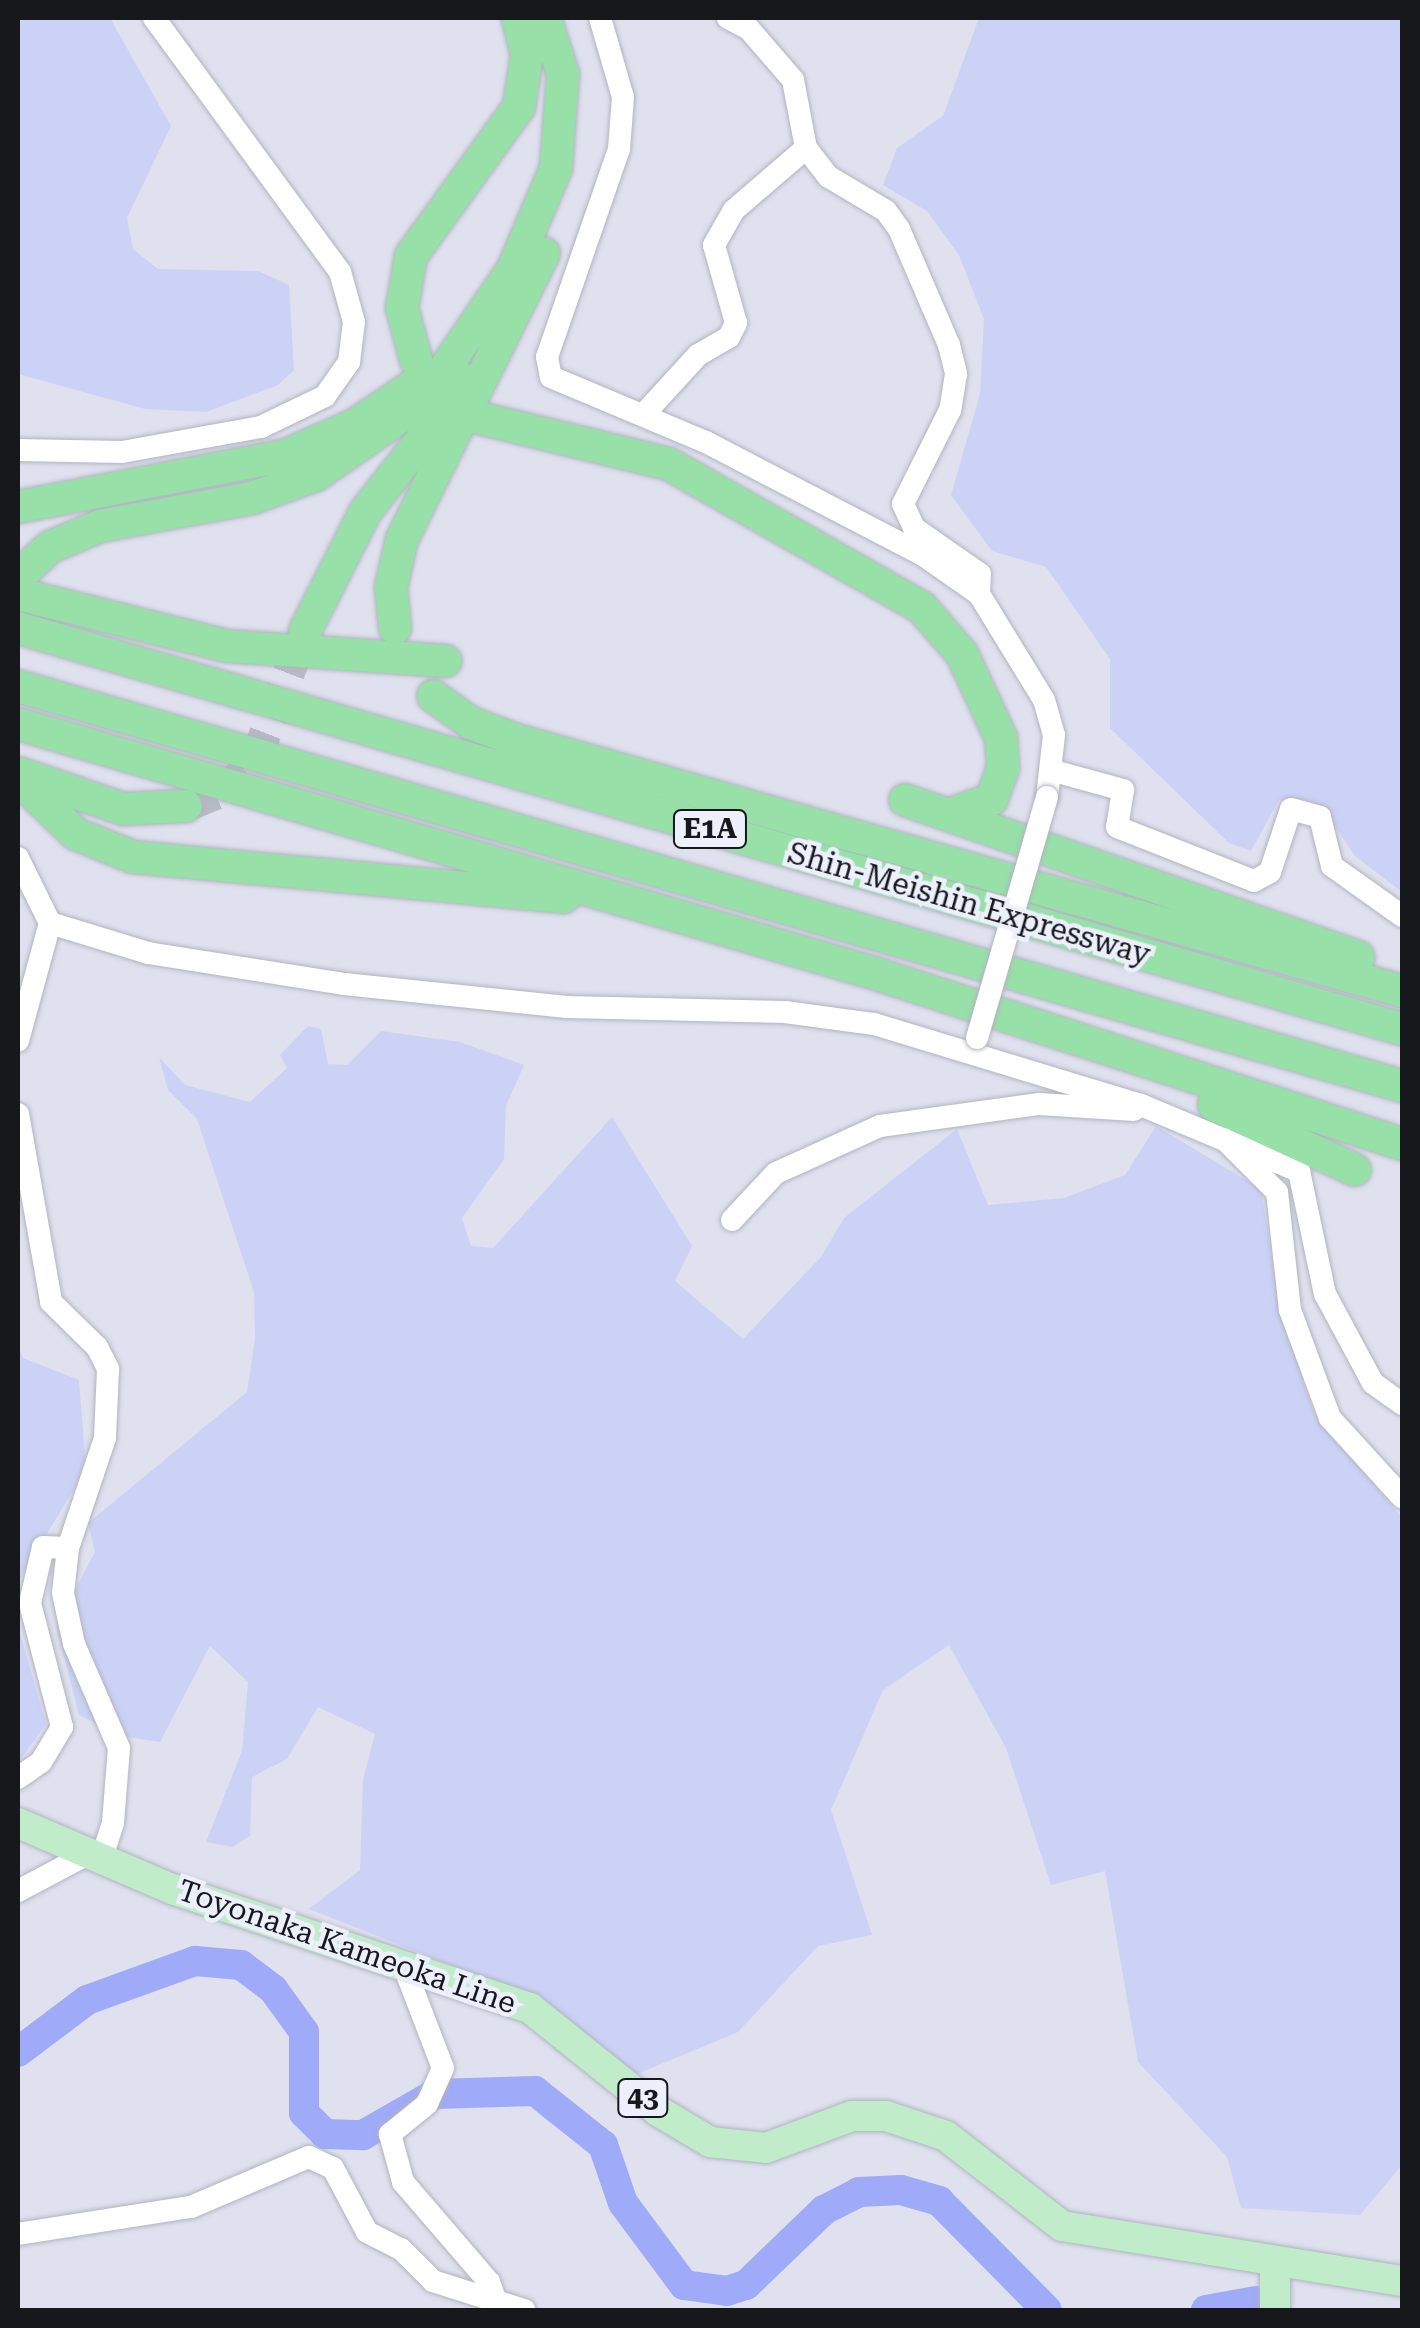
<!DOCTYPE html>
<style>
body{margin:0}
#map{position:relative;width:1420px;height:2328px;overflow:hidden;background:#dfe1ee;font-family:"Roboto Serif",serif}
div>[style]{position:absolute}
.green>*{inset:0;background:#ccd2f6}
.river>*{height:30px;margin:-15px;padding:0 15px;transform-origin:15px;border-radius:15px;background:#9faaf8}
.highway-tunnel>*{height:32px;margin-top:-16px;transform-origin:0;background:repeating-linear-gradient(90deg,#b7b9c4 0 32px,transparent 0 48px)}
.roads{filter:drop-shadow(0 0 2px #b1b4c0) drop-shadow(0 0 2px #b1b4c0)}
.minor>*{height:22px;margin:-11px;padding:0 11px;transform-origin:11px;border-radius:11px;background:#fff}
.major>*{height:30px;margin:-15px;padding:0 15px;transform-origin:15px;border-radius:15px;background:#c1ecca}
.highway>*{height:32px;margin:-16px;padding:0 16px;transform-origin:16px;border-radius:16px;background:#97e0a7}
.bridges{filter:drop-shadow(0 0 2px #b1b4c0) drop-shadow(0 0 2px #b1b4c0)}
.minor-bridge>*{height:22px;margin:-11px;padding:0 11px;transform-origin:11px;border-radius:11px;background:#fff}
span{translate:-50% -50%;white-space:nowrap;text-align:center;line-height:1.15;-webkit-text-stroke:9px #eceffc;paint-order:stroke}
.shield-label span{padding:2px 8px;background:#eceffc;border:2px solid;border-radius:8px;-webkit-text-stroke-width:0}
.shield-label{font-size:28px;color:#17181c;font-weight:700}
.street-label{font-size:30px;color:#17181c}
.frame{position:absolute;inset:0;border:20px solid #17181c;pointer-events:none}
</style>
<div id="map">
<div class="green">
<i style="clip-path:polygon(110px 18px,171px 126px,127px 218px,133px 249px,158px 269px,258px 271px,289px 285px,294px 370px,278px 385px,206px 412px,145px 409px,18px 374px,18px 19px)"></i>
<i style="clip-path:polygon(979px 18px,1402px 18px,1402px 892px,1355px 856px,1321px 805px,1279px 800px,1251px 851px,1229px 843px,1110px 728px,1110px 659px,1046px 567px,992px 551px,951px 495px,980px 394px,984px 319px,959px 255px,927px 211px,883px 185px,897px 148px,943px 116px)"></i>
<i style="clip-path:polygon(308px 1026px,321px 1029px,328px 1064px,347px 1065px,381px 1031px,460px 1042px,524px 1065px,506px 1106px,504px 1159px,462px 1218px,471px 1246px,493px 1248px,612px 1117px,692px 1246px,675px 1281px,743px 1339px,821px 1257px,844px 1218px,957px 1129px,988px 1205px,1064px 1198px,1125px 1175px,1156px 1126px,1261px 1189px,1281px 1314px,1314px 1413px,1402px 1518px,1402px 2165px,1360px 2215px,1241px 2208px,1227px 2157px,1138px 2062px,1105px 1871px,1051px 1885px,1006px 1748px,949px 1645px,883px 1690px,831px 1810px,872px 1935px,818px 1946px,738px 2032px,637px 2074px,534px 1998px,309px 1909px,360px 1870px,363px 1780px,375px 1734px,318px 1707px,287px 1759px,252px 1777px,250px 1836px,232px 1847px,206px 1842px,242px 1751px,248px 1682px,210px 1646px,160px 1742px,121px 1736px,79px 1715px,56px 1626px,95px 1552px,88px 1523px,247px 1392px,255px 1338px,254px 1292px,197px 1119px,168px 1090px,159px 1057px,185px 1085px,250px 1102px,287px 1068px,280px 1055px)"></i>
<i style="clip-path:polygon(18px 1345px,23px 1358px,79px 1380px,86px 1469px,18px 1582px)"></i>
<i style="clip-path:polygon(18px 1626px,46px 1724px,18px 1763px)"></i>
</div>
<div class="river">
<i style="left:18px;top:2052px;width:86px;rotate:-37deg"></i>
<i style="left:87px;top:2000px;width:115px;rotate:-19.9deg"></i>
<i style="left:195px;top:1961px;width:46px;rotate:5deg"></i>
<i style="left:241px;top:1965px;width:40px;rotate:37deg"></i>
<i style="left:273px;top:1989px;width:53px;rotate:54.2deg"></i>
<i style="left:304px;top:2032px;width:81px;rotate:90deg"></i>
<i style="left:304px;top:2113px;width:30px;rotate:45deg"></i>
<i style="left:325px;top:2134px;width:38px;rotate:2deg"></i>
<i style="left:363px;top:2135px;width:83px;rotate:-29.7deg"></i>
<i style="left:435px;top:2094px;width:100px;rotate:-1.7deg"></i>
<i style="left:535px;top:2091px;width:87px;rotate:38.5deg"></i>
<i style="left:603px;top:2145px;width:61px;rotate:71deg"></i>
<i style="left:623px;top:2203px;width:102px;rotate:53.4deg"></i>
<i style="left:684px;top:2285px;width:43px;rotate:7.9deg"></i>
<i style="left:727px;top:2291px;width:20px;rotate:-18deg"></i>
<i style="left:746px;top:2285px;width:108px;rotate:-43.9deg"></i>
<i style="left:824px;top:2210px;width:39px;rotate:-27deg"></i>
<i style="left:859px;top:2192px;width:42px;rotate:-2.7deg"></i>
<i style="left:901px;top:2190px;width:40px;rotate:16deg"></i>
<i style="left:939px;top:2201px;width:153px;rotate:45.3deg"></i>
<i style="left:1206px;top:2310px;width:51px;rotate:-10.2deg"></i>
</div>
<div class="highway-tunnel">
<i style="left:186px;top:806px;width:38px;rotate:-22deg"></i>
<i style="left:221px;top:792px;width:44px;rotate:-41.3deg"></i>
<i style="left:254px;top:763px;width:142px;rotate:-68.9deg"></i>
</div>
<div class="roads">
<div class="minor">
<i style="left:600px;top:18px;width:82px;rotate:73.8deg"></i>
<i style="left:623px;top:97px;width:52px;rotate:94.4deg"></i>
<i style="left:619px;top:149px;width:220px;rotate:109.1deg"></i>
<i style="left:547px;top:357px;width:20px;rotate:79deg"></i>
<i style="left:551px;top:377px;width:168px;rotate:22.8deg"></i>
<i style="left:706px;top:442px;width:245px;rotate:27.5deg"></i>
<i style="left:923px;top:555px;width:68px;rotate:34.9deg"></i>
<i style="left:979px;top:594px;width:124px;rotate:58.5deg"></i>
<i style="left:1044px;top:700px;width:36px;rotate:74deg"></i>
<i style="left:1054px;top:735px;width:62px;rotate:96.4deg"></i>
<i style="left:806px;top:148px;width:37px;rotate:52deg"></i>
<i style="left:829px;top:177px;width:66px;rotate:30.8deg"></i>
<i style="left:886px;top:211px;width:22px;rotate:54deg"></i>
<i style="left:899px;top:229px;width:126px;rotate:66.7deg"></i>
<i style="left:949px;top:345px;width:30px;rotate:76deg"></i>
<i style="left:956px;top:374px;width:36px;rotate:99deg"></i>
<i style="left:950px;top:410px;width:105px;rotate:116.6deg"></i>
<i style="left:903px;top:504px;width:26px;rotate:65deg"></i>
<i style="left:914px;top:528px;width:80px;rotate:34.9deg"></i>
<i style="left:980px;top:574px;width:20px;rotate:93deg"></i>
<i style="left:644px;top:414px;width:80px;rotate:-47.5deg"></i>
<i style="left:698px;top:355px;width:36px;rotate:-30deg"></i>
<i style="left:729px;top:337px;width:16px;rotate:-63deg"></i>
<i style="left:736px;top:323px;width:81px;rotate:-105.8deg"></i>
<i style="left:714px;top:245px;width:40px;rotate:-60.3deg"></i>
<i style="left:734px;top:210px;width:95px;rotate:-40.7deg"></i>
<i style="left:806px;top:148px;width:69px;rotate:-100.8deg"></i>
<i style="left:793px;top:80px;width:67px;rotate:-130.8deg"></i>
<i style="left:749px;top:29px;width:24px;rotate:-152deg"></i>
<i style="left:18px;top:450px;width:104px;rotate:1.1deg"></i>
<i style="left:122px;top:452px;width:141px;rotate:-10.2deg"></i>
<i style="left:261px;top:427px;width:71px;rotate:-25.8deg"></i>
<i style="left:325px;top:396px;width:42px;rotate:-54.8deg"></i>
<i style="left:349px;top:362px;width:40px;rotate:-82.9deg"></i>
<i style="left:354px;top:322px;width:52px;rotate:-105.6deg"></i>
<i style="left:340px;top:272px;width:315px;rotate:-126.2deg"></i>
<i style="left:1054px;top:771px;width:72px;rotate:15.4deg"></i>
<i style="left:1123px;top:790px;width:37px;rotate:99deg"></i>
<i style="left:1117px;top:827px;width:147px;rotate:21.5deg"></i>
<i style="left:1254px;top:881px;width:18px;rotate:-29deg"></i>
<i style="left:1270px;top:872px;width:66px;rotate:-71.6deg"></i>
<i style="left:1291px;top:809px;width:30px;rotate:15deg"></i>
<i style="left:1320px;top:817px;width:50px;rotate:76.2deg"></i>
<i style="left:1332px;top:866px;width:86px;rotate:35.5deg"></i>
<i style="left:18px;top:858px;width:72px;rotate:63.8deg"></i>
<i style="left:50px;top:923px;width:122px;rotate:105.2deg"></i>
<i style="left:50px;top:923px;width:102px;rotate:17deg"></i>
<i style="left:148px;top:953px;width:198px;rotate:9deg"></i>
<i style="left:344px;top:984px;width:224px;rotate:5.9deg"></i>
<i style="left:567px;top:1007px;width:218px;rotate:1.3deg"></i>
<i style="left:785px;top:1012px;width:90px;rotate:7.7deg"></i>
<i style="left:874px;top:1024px;width:279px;rotate:16.9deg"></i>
<i style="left:1141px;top:1105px;width:171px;rotate:22.7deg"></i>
<i style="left:1299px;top:1171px;width:126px;rotate:78.1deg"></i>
<i style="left:1325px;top:1294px;width:101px;rotate:61.7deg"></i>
<i style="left:1373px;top:1383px;width:36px;rotate:36deg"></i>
<i style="left:18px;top:1114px;width:191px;rotate:80deg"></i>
<i style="left:51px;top:1302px;width:64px;rotate:44.4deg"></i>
<i style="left:97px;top:1347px;width:25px;rotate:63deg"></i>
<i style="left:108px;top:1369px;width:69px;rotate:92.5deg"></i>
<i style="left:105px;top:1438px;width:116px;rotate:108.6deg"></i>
<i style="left:68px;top:1548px;width:45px;rotate:96.3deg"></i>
<i style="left:63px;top:1593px;width:52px;rotate:77.8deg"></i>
<i style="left:74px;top:1644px;width:113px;rotate:66.6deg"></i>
<i style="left:119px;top:1748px;width:75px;rotate:94.6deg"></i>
<i style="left:113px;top:1823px;width:38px;rotate:108deg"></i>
<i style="left:1224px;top:1139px;width:75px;rotate:45deg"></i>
<i style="left:1277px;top:1192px;width:119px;rotate:83.7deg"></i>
<i style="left:1290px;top:1310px;width:115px;rotate:69.7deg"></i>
<i style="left:1330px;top:1418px;width:107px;rotate:47.7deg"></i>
<i style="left:732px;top:1220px;width:64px;rotate:-46.9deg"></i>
<i style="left:776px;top:1173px;width:114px;rotate:-24.3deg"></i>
<i style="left:880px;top:1126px;width:161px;rotate:-7.9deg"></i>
<i style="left:1039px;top:1104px;width:95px;rotate:3.6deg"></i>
<i style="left:18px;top:1778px;width:28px;rotate:-35deg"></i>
<i style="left:41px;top:1762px;width:41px;rotate:-59deg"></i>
<i style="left:62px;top:1727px;width:128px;rotate:-104.5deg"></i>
<i style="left:30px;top:1603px;width:57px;rotate:-76.9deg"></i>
<i style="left:43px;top:1547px;width:25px;rotate:2deg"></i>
<i style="left:18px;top:1891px;width:79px;rotate:-27.9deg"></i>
<i style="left:403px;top:1964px;width:111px;rotate:69deg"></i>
<i style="left:443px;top:2068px;width:39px;rotate:114deg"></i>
<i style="left:427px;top:2104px;width:48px;rotate:141deg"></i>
<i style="left:390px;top:2134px;width:50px;rotate:74.8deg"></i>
<i style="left:403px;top:2182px;width:132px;rotate:49.3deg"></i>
<i style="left:489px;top:2282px;width:20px;rotate:70deg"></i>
<i style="left:18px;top:2234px;width:175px;rotate:-8.9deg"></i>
<i style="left:191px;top:2207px;width:128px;rotate:-23deg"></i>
<i style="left:309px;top:2157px;width:26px;rotate:25deg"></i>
<i style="left:333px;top:2168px;width:72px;rotate:62deg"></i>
<i style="left:367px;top:2232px;width:38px;rotate:27deg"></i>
<i style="left:401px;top:2249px;width:45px;rotate:45deg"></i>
<i style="left:433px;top:2281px;width:96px;rotate:17.7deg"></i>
</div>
<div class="major">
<i style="left:18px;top:1823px;width:168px;rotate:23.2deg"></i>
<i style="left:172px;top:1889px;width:377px;rotate:18.4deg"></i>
<i style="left:530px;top:2008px;width:164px;rotate:38.8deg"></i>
<i style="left:658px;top:2111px;width:61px;rotate:30.8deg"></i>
<i style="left:710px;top:2142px;width:56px;rotate:6.1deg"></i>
<i style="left:766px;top:2148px;width:92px;rotate:-20.4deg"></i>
<i style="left:852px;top:2116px;width:34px"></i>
<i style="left:886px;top:2116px;width:63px;rotate:18.4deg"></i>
<i style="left:946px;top:2136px;width:147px;rotate:37.8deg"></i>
<i style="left:1062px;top:2226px;width:344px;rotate:9.2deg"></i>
<i style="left:1275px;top:2310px;width:44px;rotate:-90deg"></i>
</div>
<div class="highway">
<i style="left:416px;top:360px;width:54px;rotate:-105.1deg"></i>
<i style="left:402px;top:308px;width:53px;rotate:-80.2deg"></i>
<i style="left:411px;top:256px;width:184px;rotate:-54.1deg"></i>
<i style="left:519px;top:107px;width:53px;rotate:-81.3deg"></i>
<i style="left:527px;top:55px;width:38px;rotate:-104deg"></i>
<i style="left:479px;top:418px;width:195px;rotate:13.6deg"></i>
<i style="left:669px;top:464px;width:291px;rotate:29.6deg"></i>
<i style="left:922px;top:608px;width:61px;rotate:49deg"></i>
<i style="left:962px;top:654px;width:93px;rotate:65.1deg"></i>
<i style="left:1001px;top:738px;width:30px;rotate:86deg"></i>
<i style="left:1003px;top:768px;width:33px;rotate:110deg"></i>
<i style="left:992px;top:799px;width:46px;rotate:159.6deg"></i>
<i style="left:18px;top:507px;width:271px;rotate:-10.9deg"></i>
<i style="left:284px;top:456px;width:77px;rotate:-23.6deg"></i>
<i style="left:355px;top:425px;width:71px;rotate:-34.1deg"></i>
<i style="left:18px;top:577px;width:44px;rotate:-43.2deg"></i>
<i style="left:50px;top:547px;width:54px;rotate:-22.8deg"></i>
<i style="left:100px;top:526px;width:155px;rotate:-10.4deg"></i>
<i style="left:252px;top:498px;width:68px;rotate:-19.8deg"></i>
<i style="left:316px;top:475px;width:129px;rotate:-34.6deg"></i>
<i style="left:422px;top:402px;width:161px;rotate:-55.6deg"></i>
<i style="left:513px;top:269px;width:110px;rotate:-66.9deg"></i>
<i style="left:556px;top:168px;width:94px;rotate:-85.7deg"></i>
<i style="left:563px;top:74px;width:59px;rotate:-107.8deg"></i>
<i style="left:18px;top:594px;width:214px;rotate:14deg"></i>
<i style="left:226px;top:646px;width:220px;rotate:3.9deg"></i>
<i style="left:18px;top:628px;width:1441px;rotate:16.16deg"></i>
<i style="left:395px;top:628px;width:41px;rotate:-95.6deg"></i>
<i style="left:391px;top:587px;width:49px;rotate:-77.1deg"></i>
<i style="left:402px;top:539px;width:319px;rotate:-63.6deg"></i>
<i style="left:305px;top:631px;width:133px;rotate:-63.2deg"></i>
<i style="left:365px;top:512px;width:167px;rotate:-51.8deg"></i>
<i style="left:18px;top:686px;width:1441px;rotate:16.12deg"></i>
<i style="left:433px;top:696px;width:47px;rotate:35.4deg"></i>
<i style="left:471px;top:723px;width:48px;rotate:20.7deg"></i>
<i style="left:516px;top:740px;width:921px;rotate:15.82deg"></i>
<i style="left:18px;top:724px;width:898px;rotate:16.23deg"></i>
<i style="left:880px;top:975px;width:549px;rotate:17.94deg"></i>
<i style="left:18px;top:773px;width:111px;rotate:18.9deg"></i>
<i style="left:123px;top:809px;width:63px;rotate:-2.7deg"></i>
<i style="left:18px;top:779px;width:80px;rotate:43.5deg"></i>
<i style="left:76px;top:834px;width:61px;rotate:22deg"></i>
<i style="left:133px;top:857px;width:433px;rotate:5.3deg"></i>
<i style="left:905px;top:800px;width:480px;rotate:19.1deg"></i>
<i style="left:1214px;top:1105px;width:155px;rotate:24.7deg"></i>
</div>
</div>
<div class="bridges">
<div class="minor-bridge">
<i style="left:977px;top:1038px;width:251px;rotate:-73.8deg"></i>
</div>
</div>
<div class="shield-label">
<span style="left:710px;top:829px">E1A</span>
<span style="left:643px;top:2098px">43</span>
</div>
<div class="street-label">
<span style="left:969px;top:904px;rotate:16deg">Shin-Meishin Expressway</span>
<span style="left:347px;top:1947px;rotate:19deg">Toyonaka Kameoka Line</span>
</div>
<div class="frame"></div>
</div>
